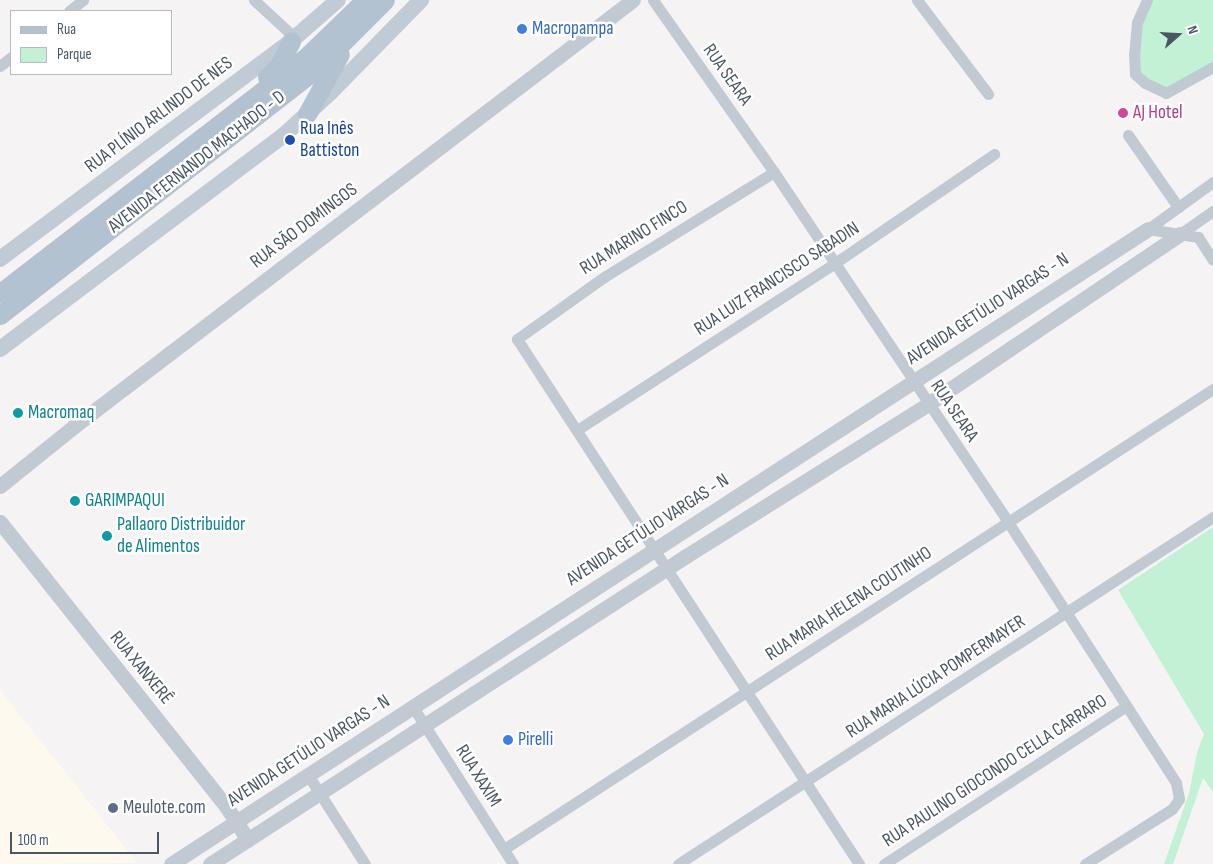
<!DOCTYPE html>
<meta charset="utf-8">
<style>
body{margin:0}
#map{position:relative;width:1213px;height:864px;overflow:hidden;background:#f5f3f3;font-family:"Sofia Sans Condensed",sans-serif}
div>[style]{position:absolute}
.commercial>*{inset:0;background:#fdf9ef}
.green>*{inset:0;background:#c3f1d5}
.minor>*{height:11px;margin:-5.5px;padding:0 5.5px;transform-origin:5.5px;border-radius:5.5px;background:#c1cad2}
.tertiary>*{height:15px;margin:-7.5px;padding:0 7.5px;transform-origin:7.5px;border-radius:7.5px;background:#c1cad2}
.secondary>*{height:16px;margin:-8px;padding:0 8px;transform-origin:8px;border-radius:8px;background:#c1cbd6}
.primary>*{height:19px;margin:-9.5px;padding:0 9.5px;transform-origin:9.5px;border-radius:9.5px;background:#b3c2d1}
.dots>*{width:14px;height:14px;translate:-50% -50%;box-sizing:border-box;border:2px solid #fff;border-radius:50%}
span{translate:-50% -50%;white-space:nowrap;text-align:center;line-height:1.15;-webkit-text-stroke:5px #fff;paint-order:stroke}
.shop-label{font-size:19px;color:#366cbe}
.left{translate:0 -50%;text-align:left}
.street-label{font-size:19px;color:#4a5661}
.hotel-label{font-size:19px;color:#b23c85}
.transit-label{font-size:19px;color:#164399}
.culture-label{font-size:19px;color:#0d838f}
.service-label{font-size:19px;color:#4e5e75}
.legend{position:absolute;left:10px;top:10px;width:162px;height:65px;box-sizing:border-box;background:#fff;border:1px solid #b7bbc0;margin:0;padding:6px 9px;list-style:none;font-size:15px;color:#4a5661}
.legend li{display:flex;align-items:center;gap:10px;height:25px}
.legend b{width:25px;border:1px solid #b7bbc0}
.north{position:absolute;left:1153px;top:10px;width:50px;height:50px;-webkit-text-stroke:4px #fff;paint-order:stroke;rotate:71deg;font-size:14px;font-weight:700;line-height:20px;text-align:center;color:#4a5661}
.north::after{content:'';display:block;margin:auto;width:18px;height:22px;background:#4a5661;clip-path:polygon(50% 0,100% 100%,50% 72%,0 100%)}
.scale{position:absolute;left:10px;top:832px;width:149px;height:22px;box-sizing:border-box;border:2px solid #4a5661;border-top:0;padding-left:6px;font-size:15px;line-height:18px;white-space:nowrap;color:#4a5661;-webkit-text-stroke:4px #fff;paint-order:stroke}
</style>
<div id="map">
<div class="commercial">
<i style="clip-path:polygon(0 690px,93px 807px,137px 863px,0 864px)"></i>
</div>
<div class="green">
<i style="clip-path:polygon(1147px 0,1213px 0,1213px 67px,1166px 93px,1135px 74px,1134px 54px)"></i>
<i style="clip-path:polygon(1213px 527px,1213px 792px,1203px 778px,1173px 864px,1164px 864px,1189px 793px,1197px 753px,1204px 734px,1118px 590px)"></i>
</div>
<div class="minor">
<i style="left:254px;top:0;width:56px;rotate:42.8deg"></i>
<i style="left:653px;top:0;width:210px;rotate:54.9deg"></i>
<i style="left:774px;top:172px;width:421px;rotate:56.2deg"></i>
<i style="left:1008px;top:522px;width:310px;rotate:57.2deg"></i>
<i style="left:1176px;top:783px;width:16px;rotate:79deg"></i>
<i style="left:1179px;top:799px;width:12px;rotate:125deg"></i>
<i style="left:1172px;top:809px;width:103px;rotate:147.7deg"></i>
<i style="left:917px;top:0;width:118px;rotate:52.9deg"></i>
<i style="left:1147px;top:0;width:24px;rotate:114deg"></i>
<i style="left:1137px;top:22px;width:32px;rotate:95deg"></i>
<i style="left:1134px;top:54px;width:20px;rotate:87deg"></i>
<i style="left:1135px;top:74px;width:13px;rotate:42deg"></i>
<i style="left:1145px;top:83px;width:23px;rotate:25deg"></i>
<i style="left:1166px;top:93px;width:54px;rotate:-29deg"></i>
<i style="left:69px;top:11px;width:18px;rotate:-38deg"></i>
<i style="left:0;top:66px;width:14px;rotate:-39deg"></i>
<i style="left:1128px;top:135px;width:88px;rotate:55.2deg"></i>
<i style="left:774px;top:172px;width:200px;rotate:148.3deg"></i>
<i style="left:604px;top:277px;width:107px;rotate:144.5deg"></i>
<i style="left:517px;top:339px;width:627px;rotate:56.92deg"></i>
<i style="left:1148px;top:229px;width:80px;rotate:-35.9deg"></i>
<i style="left:1148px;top:229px;width:51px;rotate:9.1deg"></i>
<i style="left:1198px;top:237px;width:27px;rotate:57deg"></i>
<i style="left:1180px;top:234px;width:40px;rotate:-34.9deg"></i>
<i style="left:577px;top:430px;width:307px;rotate:-32.9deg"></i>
<i style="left:835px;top:263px;width:193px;rotate:-34.4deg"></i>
<i style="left:413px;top:707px;width:186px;rotate:57.5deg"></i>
<i style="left:308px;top:775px;width:106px;rotate:57.4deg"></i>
<i style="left:504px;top:849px;width:845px;rotate:-32.98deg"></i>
<i style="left:678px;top:864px;width:638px;rotate:-32.97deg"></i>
<i style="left:884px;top:864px;width:288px;rotate:-33.1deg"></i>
</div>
<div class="tertiary">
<i style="left:0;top:486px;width:94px;rotate:-38.9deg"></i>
<i style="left:73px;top:427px;width:704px;rotate:-37.33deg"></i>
<i style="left:0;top:522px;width:363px;rotate:51.5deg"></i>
<i style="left:226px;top:806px;width:40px;rotate:57.1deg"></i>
<i style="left:171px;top:864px;width:1165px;rotate:-33.02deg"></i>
<i style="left:210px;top:864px;width:567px;rotate:-32.91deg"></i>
<i style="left:686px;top:556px;width:286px;rotate:-32.1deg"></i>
<i style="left:928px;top:404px;width:304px;rotate:-34deg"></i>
</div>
<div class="secondary">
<i style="left:0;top:259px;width:364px;rotate:-36.8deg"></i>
<i style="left:291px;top:41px;width:62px;rotate:-41.1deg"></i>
<i style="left:0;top:349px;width:356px;rotate:-37deg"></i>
<i style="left:284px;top:135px;width:64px;rotate:-42.5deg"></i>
<i style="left:331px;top:92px;width:129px;rotate:-45.6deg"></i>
</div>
<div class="primary">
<i style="left:267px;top:77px;width:17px;rotate:-45deg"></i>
<i style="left:279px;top:65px;width:27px;rotate:-63deg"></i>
<i style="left:307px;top:114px;width:68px;rotate:-61.2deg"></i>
<i style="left:0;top:293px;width:385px;rotate:-37.6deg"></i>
<i style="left:305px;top:58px;width:83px;rotate:-44deg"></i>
<i style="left:0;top:315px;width:402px;rotate:-37.9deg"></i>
<i style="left:317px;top:68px;width:96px;rotate:-45deg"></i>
</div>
<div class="dots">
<i style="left:522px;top:29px;background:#3f7fe0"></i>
<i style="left:1123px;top:113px;background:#d1479c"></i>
<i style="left:290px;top:140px;background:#1a4fb4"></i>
<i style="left:18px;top:413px;background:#0f9aa8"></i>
<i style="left:75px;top:501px;background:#0f9aa8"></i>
<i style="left:107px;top:536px;background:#0f9aa8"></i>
<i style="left:508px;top:740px;background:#3f7fe0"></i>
<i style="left:113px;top:808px;background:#5c6f8a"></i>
</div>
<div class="shop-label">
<span class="left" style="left:532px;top:29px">Macropampa</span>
<span class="left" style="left:518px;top:740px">Pirelli</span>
</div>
<div class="street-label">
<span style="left:727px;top:75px;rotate:55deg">RUA SEARA</span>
<span style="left:159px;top:115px;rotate:-37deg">RUA PLÍNIO ARLINDO DE NES</span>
<span style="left:197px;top:162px;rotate:-38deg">AVENIDA FERNANDO MACHADO - D</span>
<span style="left:304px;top:226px;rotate:-37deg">RUA SÃO DOMINGOS</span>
<span style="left:634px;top:238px;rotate:-32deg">RUA MARINO FINCO</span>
<span style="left:777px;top:279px;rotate:-33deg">RUA LUIZ FRANCISCO SABADIN</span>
<span style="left:988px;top:309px;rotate:-33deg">AVENIDA GETÚLIO VARGAS - N</span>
<span style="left:954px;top:411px;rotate:56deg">RUA SEARA</span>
<span style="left:648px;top:530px;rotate:-33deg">AVENIDA GETÚLIO VARGAS - N</span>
<span style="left:849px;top:604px;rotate:-33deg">RUA MARIA HELENA COUTINHO</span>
<span style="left:141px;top:668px;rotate:51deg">RUA XANXERÊ</span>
<span style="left:936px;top:677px;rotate:-33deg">RUA MARIA LÚCIA POMPERMAYER</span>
<span style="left:309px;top:751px;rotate:-33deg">AVENIDA GETÚLIO VARGAS - N</span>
<span style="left:995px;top:771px;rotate:-33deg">RUA PAULINO GIOCONDO CELLA CARRARO</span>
<span style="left:478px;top:776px;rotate:58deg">RUA XAXIM</span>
</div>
<div class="hotel-label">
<span class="left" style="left:1133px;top:113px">AJ Hotel</span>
</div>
<div class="transit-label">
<span class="left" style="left:300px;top:140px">Rua Inês<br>Battiston</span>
</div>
<div class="culture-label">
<span class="left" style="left:28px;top:413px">Macromaq</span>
<span class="left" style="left:85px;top:501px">GARIMPAQUI</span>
<span class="left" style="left:117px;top:536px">Pallaoro Distribuidor<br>de Alimentos</span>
</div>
<div class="service-label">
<span class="left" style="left:123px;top:808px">Meulote.com</span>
</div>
<ul class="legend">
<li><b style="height:6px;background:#b3c2d1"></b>Rua</li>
<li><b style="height:14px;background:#c3f1d5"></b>Parque</li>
</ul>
<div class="north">N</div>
<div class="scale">100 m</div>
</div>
